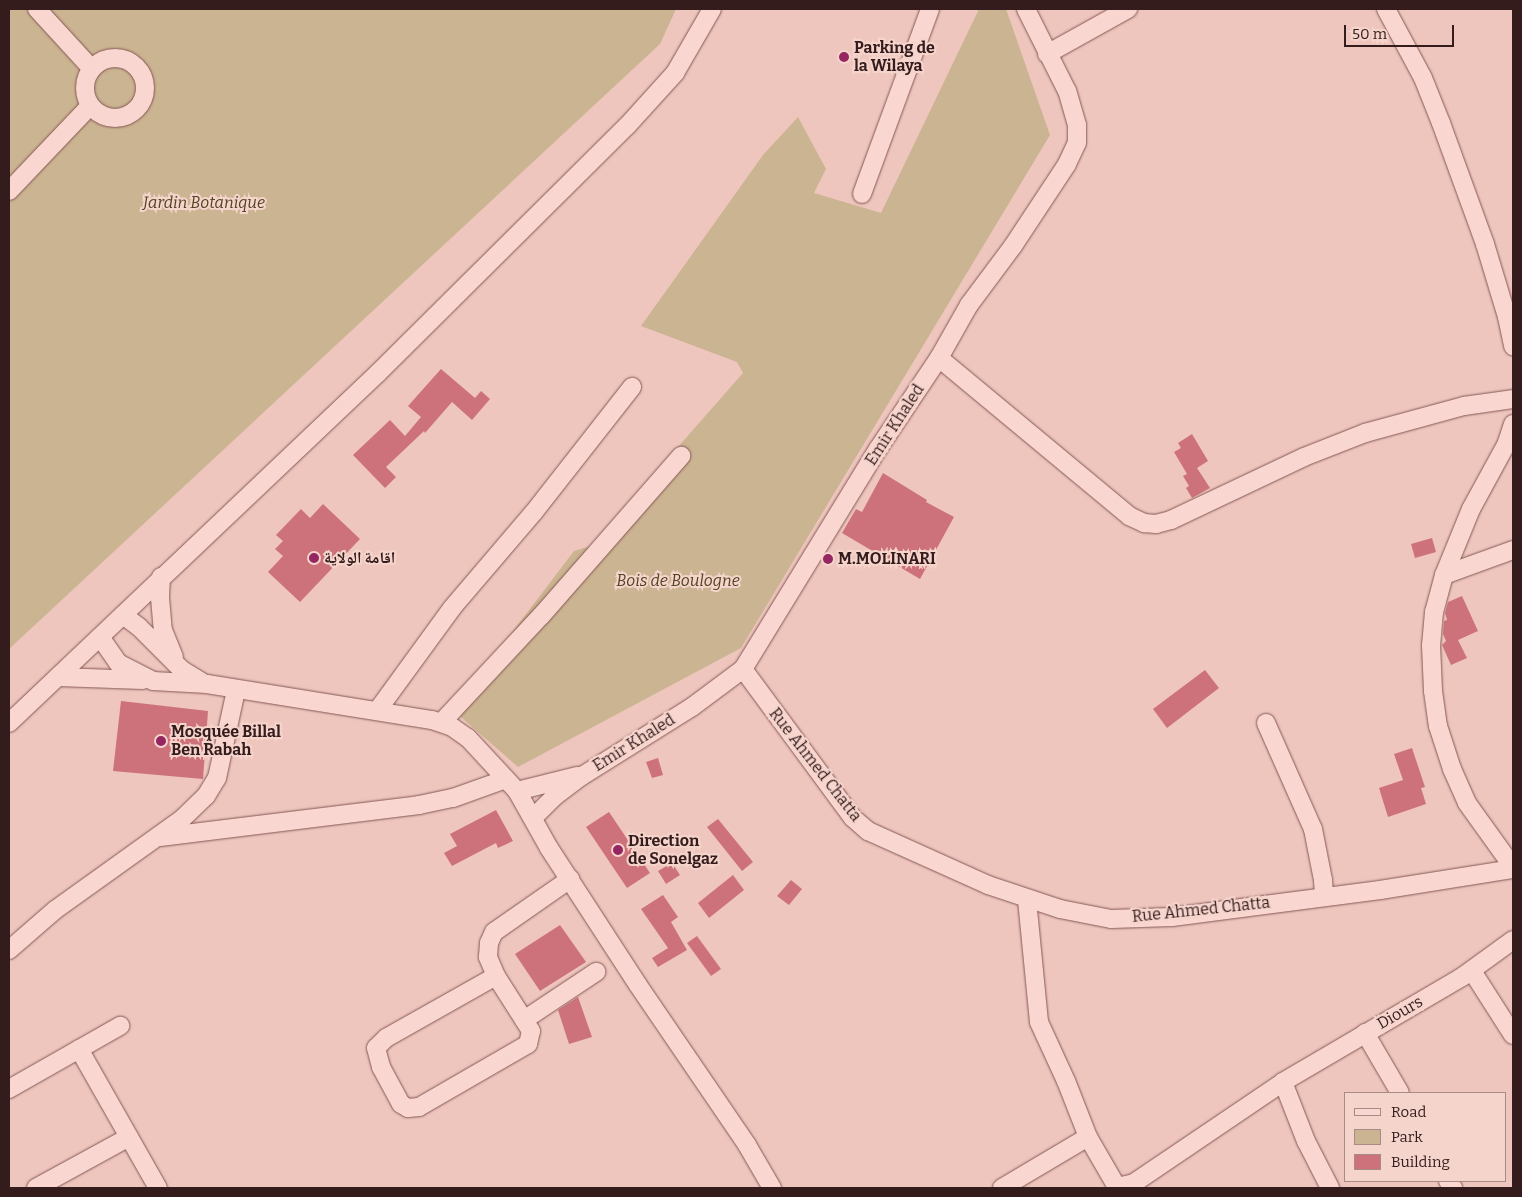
<!DOCTYPE html>
<meta charset="utf-8">
<style>
body{margin:0}
#map{position:relative;width:1522px;height:1197px;overflow:hidden;background:#eec6bd;font-family:Bitter,"Noto Naskh Arabic",serif}
div>[style]{position:absolute}
.green>*{inset:0;background:#cbb491}
.building>*{inset:0;background:#cd727b}
.roads{filter:drop-shadow(0 0 1px #855756) drop-shadow(0 0 1px #855756)}
.minor>*{height:18px;margin:-9px;padding:0 9px;transform-origin:9px;border-radius:9px;background:#f9d7d0}
.minor>.ring{margin:-9px;padding:0;box-sizing:content-box;background:none;border:18px solid #f9d7d0;border-radius:50%}
.dots>*{width:14px;height:14px;translate:-50% -50%;box-sizing:border-box;border:2px solid #f5d4cc;border-radius:50%}
span{translate:-50% -50%;white-space:nowrap;text-align:center;line-height:1.15;-webkit-text-stroke:4px #f5d4cc;paint-order:stroke}
.poi-label{font-size:16px;color:#341b1c;font-weight:700}
.left{translate:0 -50%;text-align:left}
.park-label{font-size:16px;color:#514421;font-style:italic}
.street-label{font-size:16px;color:#341b1c}
.frame{position:absolute;inset:0;border:10px solid #341b1c;pointer-events:none}
.legend{position:absolute;left:1344px;top:1092px;width:162px;height:90px;box-sizing:border-box;background:#f5d4cc;border:1px solid #a88a86;margin:0;padding:6px 9px;list-style:none;font-size:15px;color:#341b1c}
.legend li{display:flex;align-items:center;gap:10px;height:25px}
.legend b{width:25px;border:1px solid #a88a86}
.scale{position:absolute;left:1344px;top:25px;width:110px;height:22px;box-sizing:border-box;border:2px solid #341b1c;border-top:0;padding-left:6px;font-size:15px;line-height:18px;white-space:nowrap;color:#341b1c;-webkit-text-stroke:4px #f5d4cc;paint-order:stroke}
</style>
<div id="map">
<div class="green">
<i style="clip-path:polygon(9px 9px,676px 9px,660px 44px,9px 649px)"></i>
<i style="clip-path:polygon(979px 9px,1006px 9px,1050px 135px,741px 648px,518px 767px,453px 710px,574px 551px,591px 546px,743px 373px,737px 362px,641px 326px,763px 155px,798px 117px,826px 169px,814px 193px,881px 213px)"></i>
</div>
<div class="building">
<i style="clip-path:polygon(441px 369px,475px 398px,481px 391px,490px 399px,472px 420px,452px 402px,425px 433px,424px 431px,386px 467px,396px 477px,385px 488px,353px 455px,390px 420px,405px 436px,421px 417px,408px 406px)"></i>
<i style="clip-path:polygon(1192px 434px,1208px 461px,1197px 468px,1210px 488px,1192px 498px,1186px 488px,1189px 486px,1183px 476px,1187px 474px,1174px 452px,1181px 448px,1178px 443px)"></i>
<i style="clip-path:polygon(883px 473px,927px 500px,926px 502px,954px 517px,920px 579px,842px 533px,856px 509px,862px 512px)"></i>
<i style="clip-path:polygon(323px 504px,360px 539px,300px 602px,268px 572px,283px 556px,275px 549px,283px 541px,276px 535px,301px 509px,310px 518px)"></i>
<i style="clip-path:polygon(1432px 538px,1436px 552px,1415px 558px,1411px 544px)"></i>
<i style="clip-path:polygon(1462px 596px,1478px 631px,1458px 640px,1467px 658px,1451px 665px,1442px 645px,1446px 641px,1443px 634px,1444px 621px,1447px 620px,1445px 613px,1448px 602px)"></i>
<i style="clip-path:polygon(1205px 670px,1219px 688px,1167px 728px,1153px 709px)"></i>
<i style="clip-path:polygon(121px 701px,208px 711px,203px 779px,113px 771px)"></i>
<i style="clip-path:polygon(1412px 748px,1425px 787px,1421px 788px,1426px 804px,1388px 817px,1379px 788px,1403px 780px,1394px 754px)"></i>
<i style="clip-path:polygon(658px 758px,663px 775px,652px 778px,646px 762px)"></i>
<i style="clip-path:polygon(496px 810px,513px 841px,498px 848px,496px 843px,452px 866px,444px 853px,457px 846px,450px 834px)"></i>
<i style="clip-path:polygon(609px 812px,650px 873px,627px 888px,586px 827px)"></i>
<i style="clip-path:polygon(718px 819px,753px 862px,742px 871px,707px 827px)"></i>
<i style="clip-path:polygon(672px 863px,680px 875px,666px 884px,658px 871px)"></i>
<i style="clip-path:polygon(733px 875px,744px 890px,709px 918px,698px 903px)"></i>
<i style="clip-path:polygon(791px 880px,802px 889px,789px 905px,777px 896px)"></i>
<i style="clip-path:polygon(663px 895px,678px 917px,671px 922px,687px 950px,658px 967px,652px 958px,668px 948px,641px 909px)"></i>
<i style="clip-path:polygon(560px 925px,586px 962px,540px 991px,515px 954px)"></i>
<i style="clip-path:polygon(697px 936px,721px 969px,711px 976px,687px 943px)"></i>
<i style="clip-path:polygon(578px 997px,592px 1037px,569px 1044px,558px 1010px)"></i>
</div>
<div class="roads">
<div class="minor">
<i style="left:37px;top:9px;width:80px;rotate:47.5deg"></i>
<i style="left:1386px;top:9px;width:78px;rotate:61.8deg"></i>
<i style="left:1423px;top:78px;width:48px;rotate:68.2deg"></i>
<i style="left:1441px;top:123px;width:129px;rotate:70deg"></i>
<i style="left:1485px;top:244px;width:76px;rotate:73.2deg"></i>
<i style="left:1507px;top:317px;width:30px;rotate:78deg"></i>
<i style="left:1047px;top:54px;width:93px;rotate:-29.1deg"></i>
<i class="ring" style="left:85px;top:58px;width:42px;height:42px"></i>
<i style="left:9px;top:191px;width:117px;rotate:-46.4deg"></i>
<i style="left:862px;top:194px;width:197px;rotate:-69.8deg"></i>
<i style="left:939px;top:358px;width:247px;rotate:39.7deg"></i>
<i style="left:1129px;top:516px;width:17px;rotate:25deg"></i>
<i style="left:1144px;top:523px;width:12px;rotate:5deg"></i>
<i style="left:1156px;top:524px;width:16px;rotate:-15deg"></i>
<i style="left:1171px;top:520px;width:147px;rotate:-25.3deg"></i>
<i style="left:1304px;top:457px;width:66px;rotate:-21.5deg"></i>
<i style="left:1365px;top:433px;width:103px;rotate:-15.3deg"></i>
<i style="left:1464px;top:406px;width:49px;rotate:-8.1deg"></i>
<i style="left:1513px;top:424px;width:20px;rotate:108deg"></i>
<i style="left:1507px;top:443px;width:75px;rotate:118.6deg"></i>
<i style="left:1471px;top:509px;width:71px;rotate:112.2deg"></i>
<i style="left:1444px;top:575px;width:38px;rotate:105deg"></i>
<i style="left:1434px;top:612px;width:33px;rotate:95deg"></i>
<i style="left:1431px;top:645px;width:46px;rotate:87.5deg"></i>
<i style="left:1433px;top:691px;width:35px;rotate:82deg"></i>
<i style="left:1438px;top:726px;width:45px;rotate:72deg"></i>
<i style="left:1452px;top:769px;width:37px;rotate:66deg"></i>
<i style="left:1467px;top:803px;width:79px;rotate:54.3deg"></i>
<i style="left:1444px;top:575px;width:73px;rotate:-19.9deg"></i>
<i style="left:161px;top:577px;width:21px;rotate:93deg"></i>
<i style="left:160px;top:598px;width:32px;rotate:85deg"></i>
<i style="left:163px;top:630px;width:29px;rotate:68deg"></i>
<i style="left:123px;top:615px;width:20px;rotate:37deg"></i>
<i style="left:139px;top:627px;width:61px;rotate:45deg"></i>
<i style="left:182px;top:670px;width:23px;rotate:31deg"></i>
<i style="left:100px;top:637px;width:32px;rotate:55deg"></i>
<i style="left:118px;top:663px;width:39px;rotate:27deg"></i>
<i style="left:153px;top:681px;width:54px;rotate:3.2deg"></i>
<i style="left:207px;top:684px;width:228px;rotate:9.1deg"></i>
<i style="left:432px;top:720px;width:21px;rotate:19deg"></i>
<i style="left:452px;top:727px;width:19px;rotate:35deg"></i>
<i style="left:468px;top:738px;width:72px;rotate:47.2deg"></i>
<i style="left:517px;top:791px;width:65px;rotate:60.7deg"></i>
<i style="left:549px;top:848px;width:163px;rotate:57deg"></i>
<i style="left:638px;top:985px;width:194px;rotate:55.7deg"></i>
<i style="left:747px;top:1145px;width:50px;rotate:59.8deg"></i>
<i style="left:743px;top:669px;width:185px;rotate:53.6deg"></i>
<i style="left:853px;top:818px;width:20px;rotate:41deg"></i>
<i style="left:868px;top:831px;width:132px;rotate:24.2deg"></i>
<i style="left:988px;top:885px;width:76px;rotate:18.4deg"></i>
<i style="left:1060px;top:909px;width:52px;rotate:11.1deg"></i>
<i style="left:1111px;top:919px;width:61px;rotate:-1.9deg"></i>
<i style="left:1172px;top:917px;width:210px;rotate:-7.4deg"></i>
<i style="left:1380px;top:890px;width:135px;rotate:-9deg"></i>
<i style="left:58px;top:677px;width:85px;rotate:2deg"></i>
<i style="left:377px;top:711px;width:127px;rotate:-53.9deg"></i>
<i style="left:452px;top:608px;width:126px;rotate:-49.5deg"></i>
<i style="left:534px;top:512px;width:159px;rotate:-51.9deg"></i>
<i style="left:442px;top:722px;width:145px;rotate:-47deg"></i>
<i style="left:541px;top:616px;width:213px;rotate:-48.8deg"></i>
<i style="left:9px;top:723px;width:509px;rotate:-43.49deg"></i>
<i style="left:378px;top:373px;width:351px;rotate:-44.8deg"></i>
<i style="left:627px;top:126px;width:72px;rotate:-47.8deg"></i>
<i style="left:675px;top:73px;width:74px;rotate:-60deg"></i>
<i style="left:1266px;top:723px;width:116px;rotate:66.1deg"></i>
<i style="left:1313px;top:829px;width:52px;rotate:78.9deg"></i>
<i style="left:1323px;top:880px;width:16px;rotate:86deg"></i>
<i style="left:517px;top:791px;width:62px;rotate:-14deg"></i>
<i style="left:533px;top:818px;width:31px;rotate:-45deg"></i>
<i style="left:555px;top:796px;width:34px;rotate:-37deg"></i>
<i style="left:582px;top:776px;width:130px;rotate:-32.1deg"></i>
<i style="left:692px;top:707px;width:64px;rotate:-36.7deg"></i>
<i style="left:743px;top:669px;width:258px;rotate:-58.5deg"></i>
<i style="left:878px;top:449px;width:110px;rotate:-56.2deg"></i>
<i style="left:939px;top:358px;width:61px;rotate:-60.5deg"></i>
<i style="left:969px;top:305px;width:74px;rotate:-53.3deg"></i>
<i style="left:1013px;top:246px;width:98px;rotate:-56.6deg"></i>
<i style="left:1067px;top:164px;width:23px;rotate:-65deg"></i>
<i style="left:1077px;top:143px;width:18px;rotate:-90deg"></i>
<i style="left:1077px;top:125px;width:35px;rotate:-106deg"></i>
<i style="left:1067px;top:91px;width:92px;rotate:-116.6deg"></i>
<i style="left:160px;top:837px;width:261px;rotate:-7deg"></i>
<i style="left:419px;top:805px;width:35px;rotate:-12deg"></i>
<i style="left:453px;top:798px;width:56px;rotate:-19.7deg"></i>
<i style="left:9px;top:950px;width:61px;rotate:-41deg"></i>
<i style="left:55px;top:910px;width:156px;rotate:-35.6deg"></i>
<i style="left:182px;top:819px;width:33px;rotate:-44deg"></i>
<i style="left:206px;top:796px;width:21px;rotate:-59deg"></i>
<i style="left:217px;top:778px;width:90px;rotate:-77.8deg"></i>
<i style="left:1472px;top:971px;width:76px;rotate:57.4deg"></i>
<i style="left:496px;top:976px;width:126px;rotate:150.6deg"></i>
<i style="left:386px;top:1038px;width:14px;rotate:135deg"></i>
<i style="left:376px;top:1048px;width:20px;rotate:75deg"></i>
<i style="left:381px;top:1067px;width:42px;rotate:61.6deg"></i>
<i style="left:401px;top:1104px;width:8px;rotate:30deg"></i>
<i style="left:408px;top:1108px;width:11px;rotate:-5deg"></i>
<i style="left:419px;top:1107px;width:126px;rotate:-30deg"></i>
<i style="left:528px;top:1044px;width:13px;rotate:-77deg"></i>
<i style="left:531px;top:1031px;width:65px;rotate:-122.5deg"></i>
<i style="left:496px;top:976px;width:21px;rotate:-113deg"></i>
<i style="left:488px;top:957px;width:14px;rotate:-86deg"></i>
<i style="left:489px;top:943px;width:12px;rotate:-66deg"></i>
<i style="left:494px;top:932px;width:93px;rotate:-34.9deg"></i>
<i style="left:524px;top:1020px;width:87px;rotate:-33.7deg"></i>
<i style="left:1365px;top:1033px;width:69px;rotate:59.7deg"></i>
<i style="left:79px;top:1049px;width:160px;rotate:60.4deg"></i>
<i style="left:1283px;top:1082px;width:63px;rotate:68.7deg"></i>
<i style="left:1306px;top:1141px;width:53px;rotate:62.9deg"></i>
<i style="left:9px;top:1089px;width:128px;rotate:-29.6deg"></i>
<i style="left:1088px;top:1137px;width:58px;rotate:59.9deg"></i>
<i style="left:1117px;top:1187px;width:17px;rotate:-13deg"></i>
<i style="left:1134px;top:1183px;width:180px;rotate:-34.1deg"></i>
<i style="left:1283px;top:1082px;width:208px;rotate:-30.4deg"></i>
<i style="left:1462px;top:977px;width:63px;rotate:-36deg"></i>
<i style="left:1448px;top:1181px;width:9px;rotate:54deg"></i>
<i style="left:36px;top:1188px;width:106px;rotate:-28.7deg"></i>
<i style="left:1002px;top:1188px;width:100px;rotate:-30.7deg"></i>
<i style="left:1088px;top:1137px;width:60px;rotate:-111.4deg"></i>
<i style="left:1066px;top:1081px;width:65px;rotate:-114.6deg"></i>
<i style="left:1039px;top:1022px;width:124px;rotate:-95.6deg"></i>
</div>
</div>
<div class="dots">
<i style="left:844px;top:57px;background:#952660"></i>
<i style="left:314px;top:558px;background:#952660"></i>
<i style="left:828px;top:559px;background:#952660"></i>
<i style="left:161px;top:741px;background:#952660"></i>
<i style="left:618px;top:850px;background:#952660"></i>
</div>
<div class="poi-label">
<span class="left" style="left:854px;top:57px">Parking de<br>la Wilaya</span>
<span class="left" style="left:324px;top:558px">اقامة الولاية</span>
<span class="left" style="left:838px;top:559px">M.MOLINARI</span>
<span class="left" style="left:171px;top:741px">Mosquée Billal<br>Ben Rabah</span>
<span class="left" style="left:628px;top:850px">Direction<br>de Sonelgaz</span>
</div>
<div class="park-label">
<span style="left:204px;top:203px">Jardin Botanique</span>
<span style="left:678px;top:581px">Bois de Boulogne</span>
</div>
<div class="street-label">
<span style="left:895px;top:425px;rotate:-57deg">Emir Khaled</span>
<span style="left:634px;top:743px;rotate:-32deg">Emir Khaled</span>
<span style="left:815px;top:765px;rotate:52deg">Rue Ahmed Chatta</span>
<span style="left:1201px;top:910px;rotate:-6deg">Rue Ahmed Chatta</span>
<span style="left:1400px;top:1013px;rotate:-30deg">Diours</span>
</div>
<div class="frame"></div>
<ul class="legend">
<li><b style="height:6px;background:#f9d7d0"></b>Road</li>
<li><b style="height:14px;background:#cbb491"></b>Park</li>
<li><b style="height:14px;background:#cd727b"></b>Building</li>
</ul>
<div class="scale">50 m</div>
</div>
